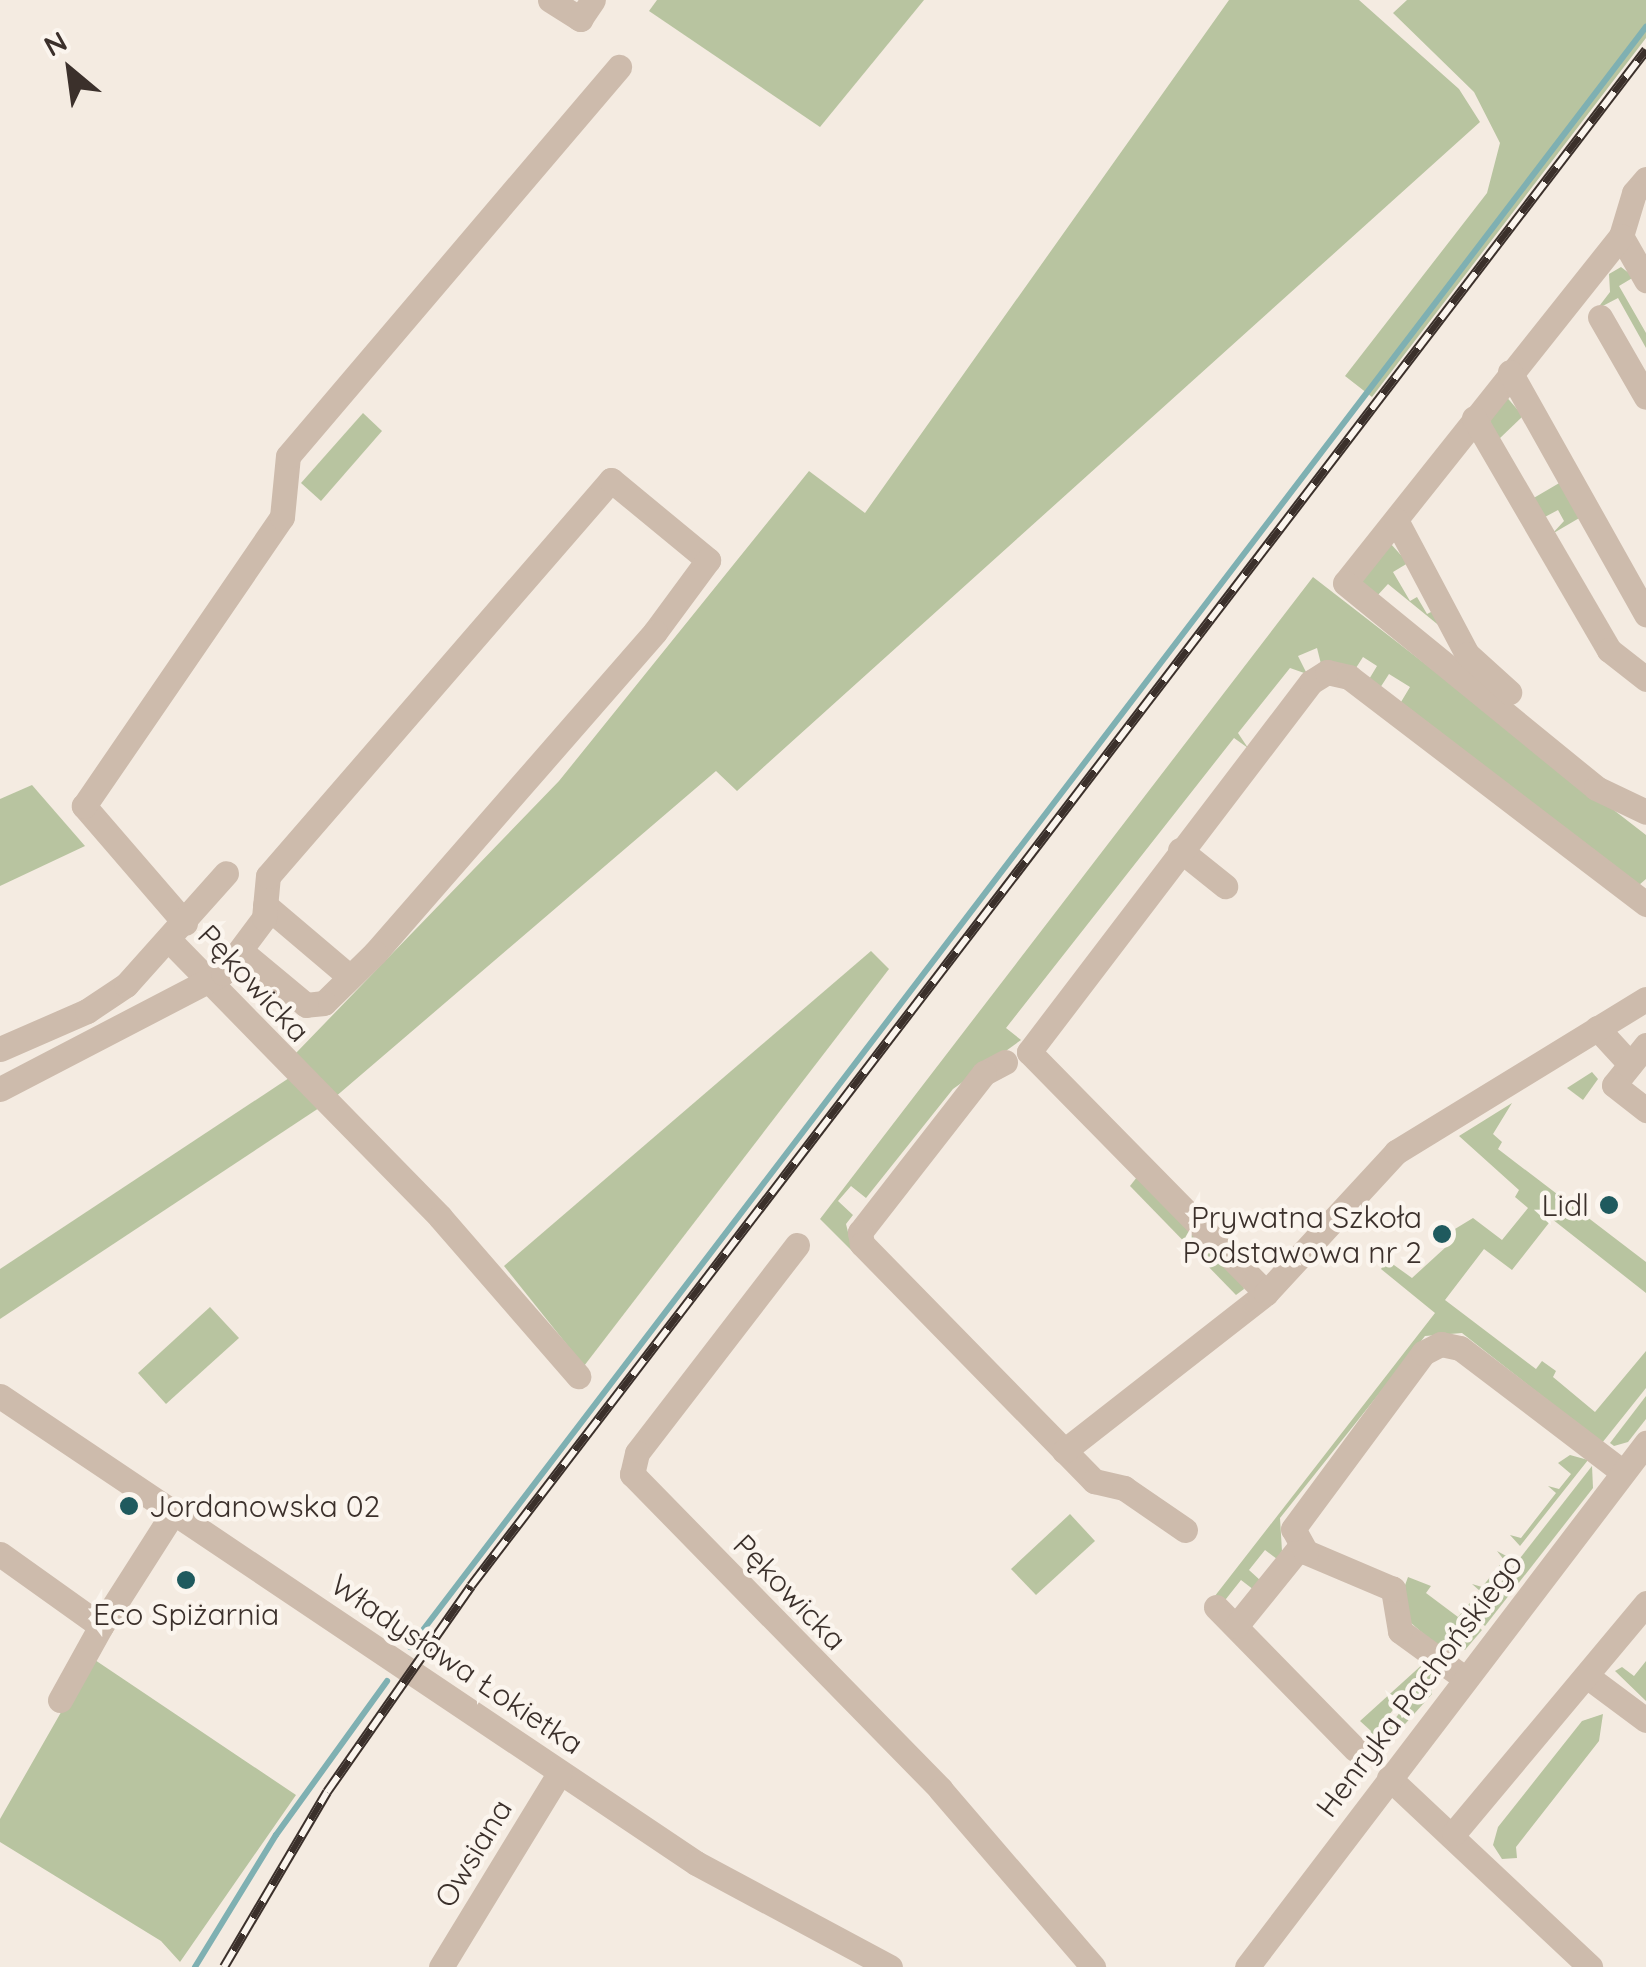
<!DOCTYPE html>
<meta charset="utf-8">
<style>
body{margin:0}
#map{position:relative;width:1646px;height:1967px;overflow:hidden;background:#f4ebe1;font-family:Quicksand,sans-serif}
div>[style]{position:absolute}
.green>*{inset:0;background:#b8c4a0}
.stream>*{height:6px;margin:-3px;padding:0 3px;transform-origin:3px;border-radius:3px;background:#7fb0b2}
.minor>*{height:25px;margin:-12.5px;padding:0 12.5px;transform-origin:12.5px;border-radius:12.5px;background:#cdbbac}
.rail>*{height:10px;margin-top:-5px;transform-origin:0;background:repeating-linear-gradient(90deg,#fbf5ee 0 19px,#3b302b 0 38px);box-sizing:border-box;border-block:2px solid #3b302b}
.dots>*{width:28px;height:28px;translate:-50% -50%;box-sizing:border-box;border:5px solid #fbf5ee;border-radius:50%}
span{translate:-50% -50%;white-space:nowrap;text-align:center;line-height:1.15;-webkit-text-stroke:9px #fbf5ee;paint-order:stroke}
.street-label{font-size:30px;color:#3b302b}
.poi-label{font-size:30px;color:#3b302b}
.right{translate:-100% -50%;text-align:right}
.left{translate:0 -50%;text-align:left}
.north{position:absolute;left:20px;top:20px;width:100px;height:100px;-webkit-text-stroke:8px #fbf5ee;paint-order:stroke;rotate:331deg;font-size:28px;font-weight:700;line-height:40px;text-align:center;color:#3b302b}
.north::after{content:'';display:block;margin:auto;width:35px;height:45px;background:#3b302b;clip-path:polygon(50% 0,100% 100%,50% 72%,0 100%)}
</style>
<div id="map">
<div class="green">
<i style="clip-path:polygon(657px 0,924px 0,820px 127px,649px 11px)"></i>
<i style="clip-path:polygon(1229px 0,1359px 0,1459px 89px,1480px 122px,737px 791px,716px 771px,334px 1098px,296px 1053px,559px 781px,809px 471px,865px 513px)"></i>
<i style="clip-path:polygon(1407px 0,1646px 0,1646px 38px,1372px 397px,1345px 376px,1487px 193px,1500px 143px,1474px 92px,1393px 13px)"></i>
<i style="clip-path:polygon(1621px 267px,1634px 277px,1619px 286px,1646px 333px,1646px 348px,1618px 298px,1597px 309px,1610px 292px,1609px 274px)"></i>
<i style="clip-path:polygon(1504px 394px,1523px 416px,1498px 440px,1490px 421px)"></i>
<i style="clip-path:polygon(363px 413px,382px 431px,321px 501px,301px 483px)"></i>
<i style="clip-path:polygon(1561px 482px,1581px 517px,1552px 534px,1564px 521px,1558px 510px,1543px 518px,1532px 499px)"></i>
<i style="clip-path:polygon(1390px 543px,1408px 563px,1393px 572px,1410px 601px,1417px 597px,1427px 614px,1435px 610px,1447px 632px,1388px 584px,1376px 597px,1361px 581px)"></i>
<i style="clip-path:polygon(1313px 577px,1646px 835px,1646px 879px,1639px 885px,1401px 702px,1410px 687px,1389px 674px,1380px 688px,1368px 681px,1377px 666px,1363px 657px,1354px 671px,1321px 664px,1317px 648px,1298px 656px,1307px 674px,1290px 668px,1238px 733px,1248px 748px,1234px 738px,1006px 1028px,1021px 1040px,953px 1089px,866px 1198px,851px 1186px,838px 1201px,853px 1215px,846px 1224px,853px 1252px,820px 1219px)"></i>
<i style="clip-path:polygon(32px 785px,85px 846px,0 886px,0 799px)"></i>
<i style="clip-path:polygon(871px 951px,889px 969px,584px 1366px,504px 1266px)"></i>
<i style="clip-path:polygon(1592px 1072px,1598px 1079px,1583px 1100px,1567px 1088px)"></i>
<i style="clip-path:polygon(289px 1078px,319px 1108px,0 1319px,0 1269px)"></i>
<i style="clip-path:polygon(1512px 1103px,1493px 1134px,1502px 1142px,1498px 1149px,1646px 1262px,1646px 1293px,1552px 1219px,1512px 1270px,1484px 1249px,1445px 1300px,1536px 1369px,1542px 1361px,1556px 1371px,1553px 1377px,1595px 1412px,1646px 1351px,1646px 1388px,1602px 1443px,1462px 1333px,1425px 1336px,1280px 1518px,1282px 1551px,1277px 1559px,1265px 1550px,1249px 1570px,1261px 1581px,1254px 1590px,1241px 1580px,1222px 1604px,1204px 1610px,1435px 1313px,1381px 1269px,1387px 1260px,1412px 1278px,1447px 1246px,1438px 1238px,1446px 1228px,1450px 1232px,1473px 1218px,1502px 1240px,1528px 1208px,1515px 1197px,1519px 1190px,1459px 1136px)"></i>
<i style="clip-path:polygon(1137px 1177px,1243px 1286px,1244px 1289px,1236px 1295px,1130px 1186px)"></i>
<i style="clip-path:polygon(210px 1307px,239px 1338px,166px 1404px,138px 1373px)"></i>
<i style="clip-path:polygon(1646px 1396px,1646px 1419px,1628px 1442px,1614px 1446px,1610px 1443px)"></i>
<i style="clip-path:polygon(1570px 1455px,1588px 1460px,1520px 1546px,1510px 1535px,1521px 1538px,1556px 1493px,1548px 1486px,1559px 1489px,1571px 1474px,1558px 1463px)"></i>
<i style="clip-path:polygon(1592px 1466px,1593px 1488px,1485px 1626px,1474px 1617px)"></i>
<i style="clip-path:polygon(1070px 1514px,1095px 1541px,1036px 1595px,1011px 1569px)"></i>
<i style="clip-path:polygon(1497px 1551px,1510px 1558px,1440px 1648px,1411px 1623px,1404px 1588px,1408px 1577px,1431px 1586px,1426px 1593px,1458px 1617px,1480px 1591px,1472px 1584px,1482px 1587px,1504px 1560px)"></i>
<i style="clip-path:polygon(1471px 1621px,1482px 1630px,1465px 1650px,1448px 1651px)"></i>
<i style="clip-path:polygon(92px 1658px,296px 1795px,180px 1962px,161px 1941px,0 1842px,0 1819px)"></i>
<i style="clip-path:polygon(1646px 1661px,1646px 1701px,1615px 1671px,1622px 1667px,1634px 1676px)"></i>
<i style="clip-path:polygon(1424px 1663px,1427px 1665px,1364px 1748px,1371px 1731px,1360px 1721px)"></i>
<i style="clip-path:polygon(1432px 1671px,1432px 1694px,1379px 1753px,1377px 1742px)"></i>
<i style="clip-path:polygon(1603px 1714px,1599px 1741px,1516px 1847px,1517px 1858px,1502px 1859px,1493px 1845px,1498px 1827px,1582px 1721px)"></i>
</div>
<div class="stream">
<i style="left:410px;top:1647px;width:2038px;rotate:-52.66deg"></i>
<i style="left:195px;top:1967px;width:155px;rotate:-58.5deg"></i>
<i style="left:276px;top:1835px;width:190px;rotate:-54.2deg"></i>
</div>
<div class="minor">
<i style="left:550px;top:0;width:36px;rotate:32deg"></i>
<i style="left:580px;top:19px;width:23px;rotate:-56deg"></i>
<i style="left:1646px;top:179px;width:18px;rotate:131deg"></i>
<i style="left:1634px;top:193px;width:45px;rotate:106.8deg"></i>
<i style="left:1621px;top:236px;width:51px;rotate:60.4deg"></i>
<i style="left:1621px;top:236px;width:443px;rotate:128.5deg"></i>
<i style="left:1345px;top:583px;width:324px;rotate:39.2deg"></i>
<i style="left:1596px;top:788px;width:55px;rotate:25.6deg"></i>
<i style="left:1600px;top:317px;width:92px;rotate:60.1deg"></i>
<i style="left:1510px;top:372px;width:278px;rotate:60.7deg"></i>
<i style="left:1474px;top:418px;width:268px;rotate:59.8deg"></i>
<i style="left:1609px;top:650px;width:47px;rotate:38.1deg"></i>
<i style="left:1396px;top:520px;width:152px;rotate:62.1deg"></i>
<i style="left:1467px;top:654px;width:57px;rotate:42.1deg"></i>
<i style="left:1180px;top:850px;width:58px;rotate:38.7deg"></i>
<i style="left:265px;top:905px;width:111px;rotate:40.3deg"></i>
<i style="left:185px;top:923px;width:155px;rotate:-130.8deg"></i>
<i style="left:84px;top:806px;width:350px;rotate:-55.6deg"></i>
<i style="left:282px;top:517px;width:61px;rotate:-84.4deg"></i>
<i style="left:288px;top:456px;width:511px;rotate:-49.61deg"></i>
<i style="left:170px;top:941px;width:386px;rotate:45.6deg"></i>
<i style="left:440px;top:1217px;width:211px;rotate:49deg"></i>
<i style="left:1597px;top:1028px;width:49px;rotate:47.5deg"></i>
<i style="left:1646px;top:1045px;width:51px;rotate:128.7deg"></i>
<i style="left:1614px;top:1085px;width:41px;rotate:38deg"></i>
<i style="left:0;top:1049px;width:95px;rotate:-23.6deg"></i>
<i style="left:87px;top:1011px;width:47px;rotate:-33.7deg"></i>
<i style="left:126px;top:985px;width:150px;rotate:-48.2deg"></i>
<i style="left:1005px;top:1062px;width:24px;rotate:152deg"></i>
<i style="left:984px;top:1073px;width:202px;rotate:127.9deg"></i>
<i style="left:860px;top:1232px;width:12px;rotate:81deg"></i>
<i style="left:862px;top:1244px;width:332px;rotate:45.6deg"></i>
<i style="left:1094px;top:1481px;width:31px;rotate:13deg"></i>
<i style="left:1124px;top:1488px;width:74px;rotate:34.5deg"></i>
<i style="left:0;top:1089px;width:251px;rotate:-27.5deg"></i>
<i style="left:223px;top:973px;width:69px;rotate:-53.3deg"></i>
<i style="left:264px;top:918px;width:42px;rotate:-84.6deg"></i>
<i style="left:268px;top:876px;width:524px;rotate:-49.1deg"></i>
<i style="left:611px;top:480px;width:126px;rotate:39.5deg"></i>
<i style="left:708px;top:560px;width:89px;rotate:126.4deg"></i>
<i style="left:655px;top:632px;width:426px;rotate:131.1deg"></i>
<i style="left:375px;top:953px;width:71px;rotate:135.6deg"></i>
<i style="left:324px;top:1003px;width:18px;rotate:174deg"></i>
<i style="left:306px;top:1005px;width:85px;rotate:-140.3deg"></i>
<i style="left:797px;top:1245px;width:262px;rotate:127.6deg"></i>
<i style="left:637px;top:1453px;width:22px;rotate:103deg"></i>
<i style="left:632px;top:1474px;width:441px;rotate:45.6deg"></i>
<i style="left:940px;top:1789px;width:235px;rotate:49.3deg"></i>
<i style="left:1266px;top:1293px;width:338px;rotate:-134.5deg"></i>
<i style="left:1029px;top:1052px;width:465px;rotate:-52.7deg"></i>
<i style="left:1311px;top:682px;width:19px;rotate:-32deg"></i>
<i style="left:1327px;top:672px;width:23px;rotate:13deg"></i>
<i style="left:1349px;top:677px;width:374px;rotate:37.4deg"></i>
<i style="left:0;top:1396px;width:838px;rotate:33.86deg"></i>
<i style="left:696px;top:1863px;width:220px;rotate:28.2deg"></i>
<i style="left:1064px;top:1451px;width:256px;rotate:-38deg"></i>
<i style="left:1266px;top:1293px;width:192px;rotate:-47.3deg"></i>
<i style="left:1396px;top:1152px;width:293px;rotate:-31.5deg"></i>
<i style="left:0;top:1554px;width:124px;rotate:35.5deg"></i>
<i style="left:101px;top:1626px;width:134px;rotate:-57.5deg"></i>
<i style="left:1216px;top:1607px;width:199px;rotate:45.6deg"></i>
<i style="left:1236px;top:1626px;width:102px;rotate:-51deg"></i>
<i style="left:1463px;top:1677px;width:78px;rotate:-143.9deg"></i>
<i style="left:1400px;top:1631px;width:43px;rotate:-99.5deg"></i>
<i style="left:1393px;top:1589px;width:95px;rotate:-157deg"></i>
<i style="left:1306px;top:1552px;width:26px;rotate:-119deg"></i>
<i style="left:1293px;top:1529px;width:219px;rotate:-53.5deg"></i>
<i style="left:1423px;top:1353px;width:20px;rotate:-27deg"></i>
<i style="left:1441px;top:1344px;width:19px;rotate:12deg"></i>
<i style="left:1460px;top:1348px;width:205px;rotate:37.3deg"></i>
<i style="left:1588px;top:1677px;width:72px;rotate:36.6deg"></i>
<i style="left:60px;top:1700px;width:85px;rotate:-61deg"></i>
<i style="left:1389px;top:1778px;width:276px;rotate:43.2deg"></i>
<i style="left:1454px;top:1833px;width:300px;rotate:-50.1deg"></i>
<i style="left:441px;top:1967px;width:228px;rotate:-58.6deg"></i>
<i style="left:1247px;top:1967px;width:659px;rotate:-52.71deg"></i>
</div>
<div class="rail">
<i style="left:224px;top:1967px;width:203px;rotate:-59.5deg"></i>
<i style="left:327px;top:1792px;width:251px;rotate:-55deg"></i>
<i style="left:471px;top:1586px;width:1934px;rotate:-52.58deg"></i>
</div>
<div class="dots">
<i style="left:1609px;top:1205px;background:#1f5a5e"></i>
<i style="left:1442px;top:1234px;background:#1f5a5e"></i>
<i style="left:129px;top:1506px;background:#1f5a5e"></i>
<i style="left:186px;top:1580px;background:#1f5a5e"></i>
</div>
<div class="street-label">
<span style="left:254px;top:983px;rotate:47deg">Pękowicka</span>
<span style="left:790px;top:1592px;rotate:46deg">Pękowicka</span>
<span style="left:457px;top:1664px;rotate:34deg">Władysława Łokietka</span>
<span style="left:1419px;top:1685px;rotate:-53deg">Henryka Pachońskiego</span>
<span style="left:473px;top:1853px;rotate:-59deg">Owsiana</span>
</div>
<div class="poi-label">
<span class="right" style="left:1589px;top:1205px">Lidl</span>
<span class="right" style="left:1422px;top:1234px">Prywatna Szkoła<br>Podstawowa nr 2</span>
<span class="left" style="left:149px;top:1506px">Jordanowska 02</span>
<span style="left:186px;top:1614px">Eco Spiżarnia</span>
</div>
<div class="north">N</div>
</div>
